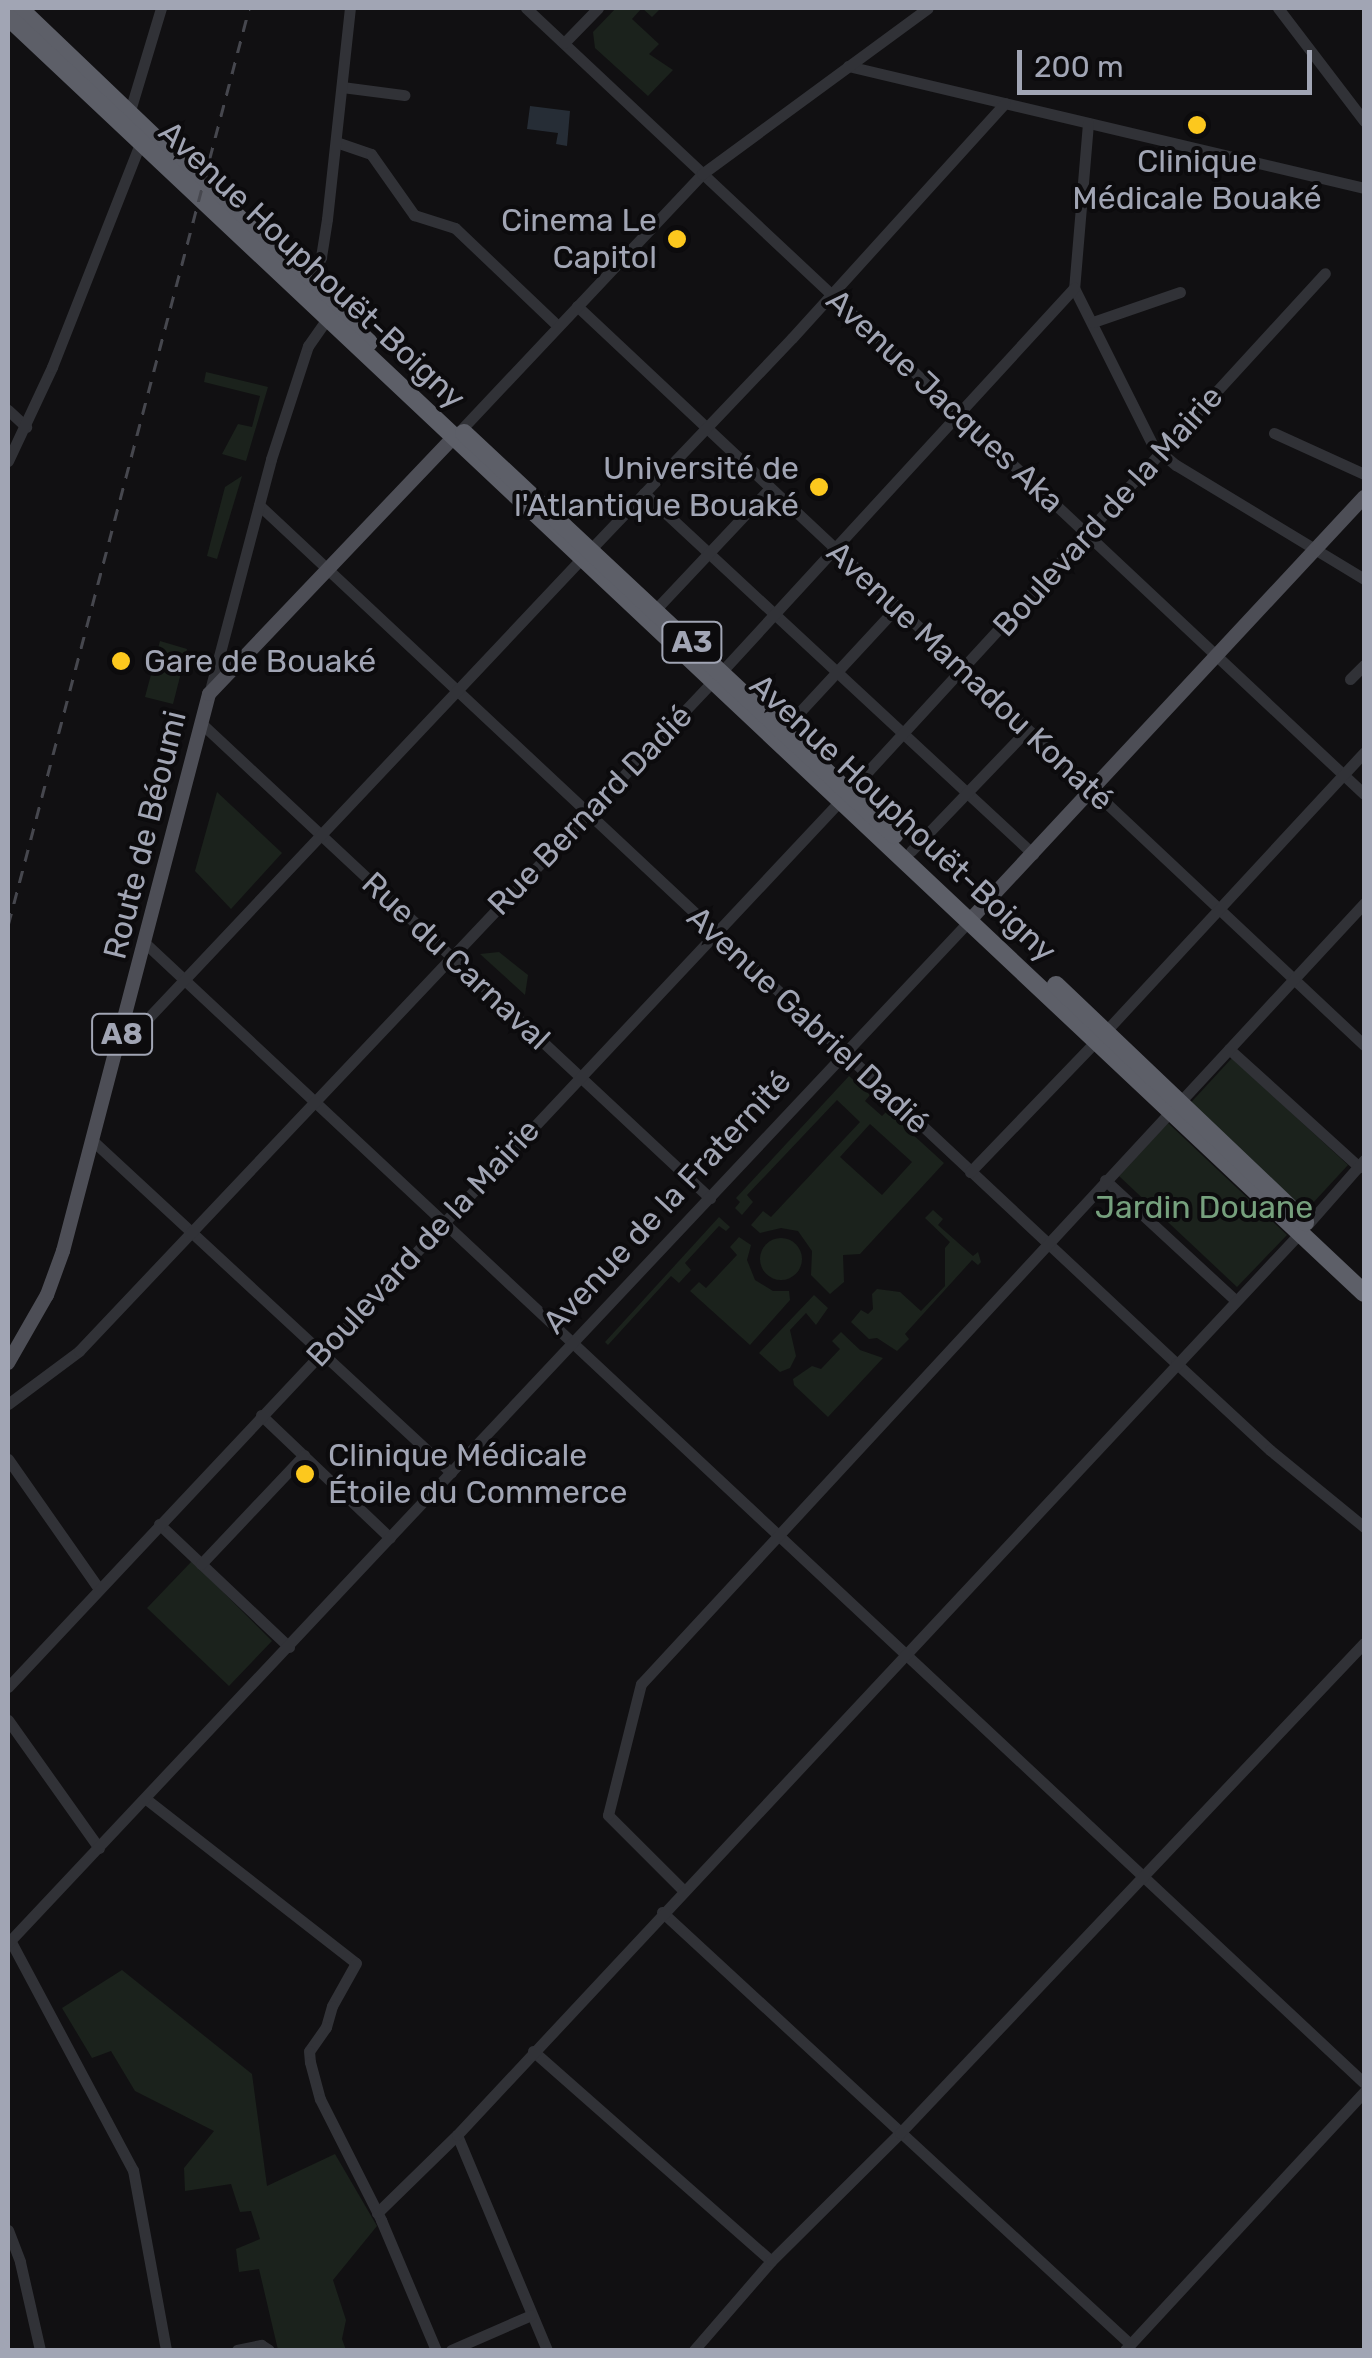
<!DOCTYPE html>
<meta charset="utf-8">
<style>
body{margin:0}
#map{position:relative;width:1372px;height:2358px;overflow:hidden;background:#111012;font-family:Rubik,sans-serif}
div>[style]{position:absolute}
.green>*{inset:0;background:#1b221c}
.round{border-radius:50%}
.water>*{inset:0;background:#262d36}
.minor>*{height:11px;margin:-5.5px;padding:0 5.5px;transform-origin:5.5px;border-radius:5.5px;background:#313237}
.major>*{height:14px;margin:-7px;padding:0 7px;transform-origin:7px;border-radius:7px;background:#4d4e56}
.highway>*{height:18px;margin:-9px;padding:0 9px;transform-origin:9px;border-radius:9px;background:#5d5f68}
.rail>*{height:2.5px;margin-top:-1.25px;transform-origin:0;background:repeating-linear-gradient(90deg,#46474e 0 12px,transparent 0 22px)}
.dots>*{width:28px;height:28px;translate:-50% -50%;box-sizing:border-box;border:5px solid #0c0b0d;border-radius:50%}
span{translate:-50% -50%;white-space:nowrap;text-align:center;line-height:1.15;-webkit-text-stroke:8px #0c0b0d;paint-order:stroke}
.shield-label span{padding:2px 8px;background:#0c0b0d;border:2px solid;border-radius:8px;-webkit-text-stroke-width:0}
.shield-label{font-size:30px;color:#a1a5b4;font-weight:700}
.poi-label{font-size:32px;color:#a1a5b4}
.right{translate:-100% -50%;text-align:right}
.left{translate:0 -50%;text-align:left}
.street-label{font-size:32px;color:#a1a5b4}
.park-label{font-size:32px;color:#76a07d}
.frame{position:absolute;inset:0;border:10px solid #a1a5b4;pointer-events:none}
.scale{position:absolute;left:1017px;top:50px;width:295px;height:45px;box-sizing:border-box;border:5px solid #a1a5b4;border-top:0;padding-left:12px;font-size:30px;line-height:35px;white-space:nowrap;color:#a1a5b4;-webkit-text-stroke:8px #0c0b0d;paint-order:stroke}
</style>
<div id="map">
<div class="green">
<i style="clip-path:polygon(616px 8px,661px 8px,652px 17px,642px 8px,632px 19px,659px 44px,649px 54px,673px 70px,648px 96px,595px 48px,593px 32px)"></i>
<i style="clip-path:polygon(206px 372px,268px 387px,246px 461px,222px 454px,238px 424px,252px 427px,260px 396px,204px 382px)"></i>
<i style="clip-path:polygon(242px 476px,217px 559px,207px 556px,225px 487px)"></i>
<i style="clip-path:polygon(160px 641px,187px 649px,173px 704px,145px 697px)"></i>
<i style="clip-path:polygon(217px 792px,282px 853px,231px 909px,195px 871px)"></i>
<i style="clip-path:polygon(499px 952px,528px 975px,525px 995px,480px 954px)"></i>
<i style="clip-path:polygon(1232px 1058px,1348px 1165px,1300px 1217px,1184px 1110px)"></i>
<i style="clip-path:polygon(evenodd,849px 1076px,870px 1095px,865px 1101px,882px 1116px,887px 1111px,944px 1163px,860px 1254px,843px 1255px,844px 1282px,830px 1294px,811px 1275px,812px 1251px,798px 1231px,781px 1228px,760px 1233px,751px 1225px,763px 1211px,771px 1217px,860px 1122px,837px 1100px,747px 1195px,753px 1202px,742px 1215px,735px 1208px,740px 1202px,736px 1198px,849px 1076px,870px 1124px,912px 1162px,882px 1195px,840px 1157px,870px 1124px)"></i>
<i style="clip-path:polygon(1168px 1123px,1287px 1235px,1237px 1287px,1119px 1176px)"></i>
<i style="clip-path:polygon(933px 1210px,943px 1219px,938px 1225px,973px 1256px,978px 1252px,981px 1262px,978px 1265px,972px 1260px,905px 1334px,909px 1339px,897px 1351px,877px 1338px,869px 1339px,851px 1322px,861px 1310px,868px 1314px,873px 1309px,872px 1294px,877px 1289px,900px 1292px,921px 1311px,945px 1286px,945px 1248px,950px 1242px,925px 1218px)"></i>
<i style="clip-path:polygon(719px 1217px,730px 1227px,726px 1231px,719px 1226px,685px 1263px,691px 1270px,679px 1283px,671px 1276px,608px 1345px,605px 1342px)"></i>
<i style="clip-path:polygon(739px 1237px,751px 1245px,747px 1260px,755px 1280px,773px 1291px,789px 1291px,790px 1300px,750px 1345px,690px 1291px,699px 1282px,706px 1288px,737px 1255px,730px 1247px)"></i>
<i class="round" style="left:760px;top:1238px;width:42px;height:42px"></i>
<i style="clip-path:polygon(814px 1295px,828px 1308px,816px 1325px,806px 1313px,790px 1330px,796px 1356px,790px 1368px,780px 1372px,759px 1353px)"></i>
<i style="clip-path:polygon(841px 1332px,860px 1350px,883px 1358px,828px 1417px,794px 1385px,793px 1379px,812px 1366px,821px 1369px,840px 1349px,832px 1341px)"></i>
<i style="clip-path:polygon(192px 1561px,272px 1641px,229px 1686px,147px 1608px)"></i>
<i style="clip-path:polygon(122px 1970px,252px 2074px,267px 2186px,335px 2154px,377px 2226px,333px 2280px,346px 2320px,342px 2339px,346px 2350px,278px 2350px,259px 2269px,239px 2272px,236px 2249px,260px 2239px,251px 2211px,240px 2212px,231px 2184px,185px 2191px,184px 2168px,214px 2131px,135px 2091px,111px 2051px,92px 2058px,62px 2008px)"></i>
</div>
<div class="water">
<i style="clip-path:polygon(530px 106px,570px 111px,567px 146px,556px 144px,558px 133px,527px 129px)"></i>
</div>
<div class="minor">
<i style="left:526px;top:8px;width:1149px;rotate:43.17deg"></i>
<i style="left:1278px;top:8px;width:142px;rotate:52.7deg"></i>
<i style="left:564px;top:43px;width:49px;rotate:-45.8deg"></i>
<i style="left:848px;top:66px;width:530px;rotate:13.3deg"></i>
<i style="left:342px;top:87px;width:63px;rotate:7.4deg"></i>
<i style="left:129px;top:114px;width:111px;rotate:-73.2deg"></i>
<i style="left:1088px;top:123px;width:166px;rotate:94.8deg"></i>
<i style="left:1074px;top:288px;width:177px;rotate:63.4deg"></i>
<i style="left:1153px;top:446px;width:30px;rotate:40deg"></i>
<i style="left:1176px;top:465px;width:220px;rotate:31.2deg"></i>
<i style="left:336px;top:142px;width:37px;rotate:19deg"></i>
<i style="left:371px;top:154px;width:75px;rotate:54.8deg"></i>
<i style="left:414px;top:215px;width:43px;rotate:17.6deg"></i>
<i style="left:455px;top:228px;width:142px;rotate:43.6deg"></i>
<i style="left:308px;top:283px;width:29px;rotate:-63deg"></i>
<i style="left:321px;top:257px;width:38px;rotate:-81deg"></i>
<i style="left:327px;top:219px;width:212px;rotate:-83.8deg"></i>
<i style="left:577px;top:306px;width:1080px;rotate:43.2deg"></i>
<i style="left:1093px;top:322px;width:92px;rotate:-19deg"></i>
<i style="left:8px;top:410px;width:25px;rotate:43deg"></i>
<i style="left:458px;top:433px;width:356px;rotate:-46.7deg"></i>
<i style="left:702px;top:174px;width:280px;rotate:-36.3deg"></i>
<i style="left:1274px;top:433px;width:99px;rotate:24.5deg"></i>
<i style="left:8px;top:461px;width:104px;rotate:-64.9deg"></i>
<i style="left:52px;top:367px;width:240px;rotate:-68.5deg"></i>
<i style="left:644px;top:493px;width:531px;rotate:42.86deg"></i>
<i style="left:259px;top:505px;width:1256px;rotate:43.1deg"></i>
<i style="left:1176px;top:1363px;width:128px;rotate:42.8deg"></i>
<i style="left:1270px;top:1450px;width:122px;rotate:39.3deg"></i>
<i style="left:591px;top:549px;width:291px;rotate:-46.4deg"></i>
<i style="left:792px;top:338px;width:317px;rotate:-47.8deg"></i>
<i style="left:656px;top:609px;width:165px;rotate:-46.7deg"></i>
<i style="left:1350px;top:679px;width:20px;rotate:-45deg"></i>
<i style="left:209px;top:694px;width:243px;rotate:-75.2deg"></i>
<i style="left:271px;top:459px;width:119px;rotate:-71.9deg"></i>
<i style="left:308px;top:346px;width:33px;rotate:-55deg"></i>
<i style="left:202px;top:724px;width:695px;rotate:43.02deg"></i>
<i style="left:783px;top:730px;width:166px;rotate:-47.2deg"></i>
<i style="left:849px;top:792px;width:704px;rotate:-47.47deg"></i>
<i style="left:911px;top:851px;width:168px;rotate:-46.2deg"></i>
<i style="left:145px;top:943px;width:1669px;rotate:43.08deg"></i>
<i style="left:1106px;top:1031px;width:380px;rotate:-47.2deg"></i>
<i style="left:1229px;top:1049px;width:176px;rotate:42.2deg"></i>
<i style="left:117px;top:1051px;width:678px;rotate:-46.67deg"></i>
<i style="left:1180px;top:1102px;width:271px;rotate:-47.2deg"></i>
<i style="left:93px;top:1141px;width:488px;rotate:42.8deg"></i>
<i style="left:970px;top:1172px;width:183px;rotate:-46.1deg"></i>
<i style="left:1105px;top:1180px;width:177px;rotate:42.7deg"></i>
<i style="left:1308px;top:1224px;width:85px;rotate:-48.8deg"></i>
<i style="left:8px;top:1404px;width:89px;rotate:-36.7deg"></i>
<i style="left:79px;top:1351px;width:922px;rotate:-46.58deg"></i>
<i style="left:713px;top:681px;width:534px;rotate:-47.43deg"></i>
<i style="left:261px;top:1415px;width:178px;rotate:43.6deg"></i>
<i style="left:8px;top:1459px;width:159px;rotate:55deg"></i>
<i style="left:159px;top:1524px;width:179px;rotate:43.4deg"></i>
<i style="left:201px;top:1564px;width:150px;rotate:-46.6deg"></i>
<i style="left:8px;top:1687px;width:1215px;rotate:-46.8deg"></i>
<i style="left:8px;top:1720px;width:157px;rotate:54.6deg"></i>
<i style="left:146px;top:1799px;width:266px;rotate:38deg"></i>
<i style="left:356px;top:1963px;width:49px;rotate:119.2deg"></i>
<i style="left:332px;top:2006px;width:22px;rotate:106deg"></i>
<i style="left:326px;top:2027px;width:29px;rotate:125deg"></i>
<i style="left:309px;top:2051px;width:11px;rotate:85deg"></i>
<i style="left:310px;top:2062px;width:38px;rotate:75deg"></i>
<i style="left:320px;top:2099px;width:136px;rotate:63.2deg"></i>
<i style="left:381px;top:2220px;width:141px;rotate:67.1deg"></i>
<i style="left:683px;top:1890px;width:106px;rotate:-135deg"></i>
<i style="left:608px;top:1815px;width:135px;rotate:-75.9deg"></i>
<i style="left:641px;top:1684px;width:781px;rotate:-47.23deg"></i>
<i style="left:662px;top:1912px;width:637px;rotate:42.71deg"></i>
<i style="left:10px;top:1940px;width:261px;rotate:61.9deg"></i>
<i style="left:133px;top:2170px;width:183px;rotate:79.6deg"></i>
<i style="left:8px;top:1943px;width:1404px;rotate:-46.76deg"></i>
<i style="left:533px;top:2051px;width:317px;rotate:41.4deg"></i>
<i style="left:457px;top:2135px;width:233px;rotate:67.3deg"></i>
<i style="left:377px;top:2213px;width:112px;rotate:-44.3deg"></i>
<i style="left:457px;top:2135px;width:1235px;rotate:-46.94deg"></i>
<i style="left:8px;top:2230px;width:34px;rotate:69deg"></i>
<i style="left:20px;top:2262px;width:90px;rotate:77.2deg"></i>
<i style="left:237px;top:2350px;width:25px;rotate:-12deg"></i>
<i style="left:261px;top:2345px;width:9px;rotate:32deg"></i>
<i style="left:451px;top:2350px;width:87px;rotate:-23.6deg"></i>
<i style="left:694px;top:2350px;width:118px;rotate:-49.1deg"></i>
<i style="left:771px;top:2261px;width:182px;rotate:-44.8deg"></i>
<i style="left:900px;top:2133px;width:675px;rotate:-46.56deg"></i>
<i style="left:1125px;top:2350px;width:352px;rotate:-47.2deg"></i>
</div>
<div class="major">
<i style="left:970px;top:920px;width:578px;rotate:-47.03deg"></i>
<i style="left:8px;top:1363px;width:78px;rotate:-60.2deg"></i>
<i style="left:47px;top:1295px;width:47px;rotate:-70deg"></i>
<i style="left:63px;top:1251px;width:576px;rotate:-75.31deg"></i>
<i style="left:209px;top:694px;width:352px;rotate:-46.4deg"></i>
</div>
<div class="highway">
<i style="left:19px;top:8px;width:484px;rotate:43.7deg"></i>
<i style="left:8px;top:17px;width:1862px;rotate:43.26deg"></i>
<i style="left:464px;top:433px;width:589px;rotate:43.07deg"></i>
<i style="left:1056px;top:985px;width:344px;rotate:43.6deg"></i>
</div>
<div class="rail">
<i style="left:8px;top:925px;width:948px;rotate:-75.27deg"></i>
</div>
<div class="dots">
<i style="left:1197px;top:125px;background:#fcc81e"></i>
<i style="left:677px;top:239px;background:#fcc81e"></i>
<i style="left:819px;top:487px;background:#fcc81e"></i>
<i style="left:121px;top:661px;background:#fcc81e"></i>
<i style="left:305px;top:1474px;background:#fcc81e"></i>
</div>
<div class="shield-label">
<span style="left:692px;top:642px">A3</span>
<span style="left:122px;top:1034px">A8</span>
</div>
<div class="poi-label">
<span style="left:1197px;top:180px">Clinique<br>Médicale Bouaké</span>
<span class="right" style="left:657px;top:239px">Cinema Le<br>Capitol</span>
<span class="right" style="left:799px;top:487px">Université de<br>l'Atlantique Bouaké</span>
<span class="left" style="left:144px;top:661px">Gare de Bouaké</span>
<span class="left" style="left:328px;top:1474px">Clinique Médicale<br>Étoile du Commerce</span>
</div>
<div class="street-label">
<span style="left:312px;top:265px;rotate:43deg">Avenue Houphouët-Boigny</span>
<span style="left:945px;top:401px;rotate:43deg">Avenue Jacques Aka</span>
<span style="left:1108px;top:511px;rotate:-48deg">Boulevard de la Mairie</span>
<span style="left:970px;top:676px;rotate:43deg">Avenue Mamadou Konaté</span>
<span style="left:590px;top:810px;rotate:-46deg">Rue Bernard Dadié</span>
<span style="left:903px;top:818px;rotate:43deg">Avenue Houphouët-Boigny</span>
<span style="left:145px;top:835px;rotate:-76deg">Route de Béoumi</span>
<span style="left:456px;top:961px;rotate:43deg">Rue du Carnaval</span>
<span style="left:808px;top:1020px;rotate:43deg">Avenue Gabriel Dadié</span>
<span style="left:667px;top:1202px;rotate:-47deg">Avenue de la Fraternité</span>
<span style="left:423px;top:1243px;rotate:-47deg">Boulevard de la Mairie</span>
</div>
<div class="park-label">
<span style="left:1204px;top:1207px">Jardin Douane</span>
</div>
<div class="frame"></div>
<div class="scale">200 m</div>
</div>
